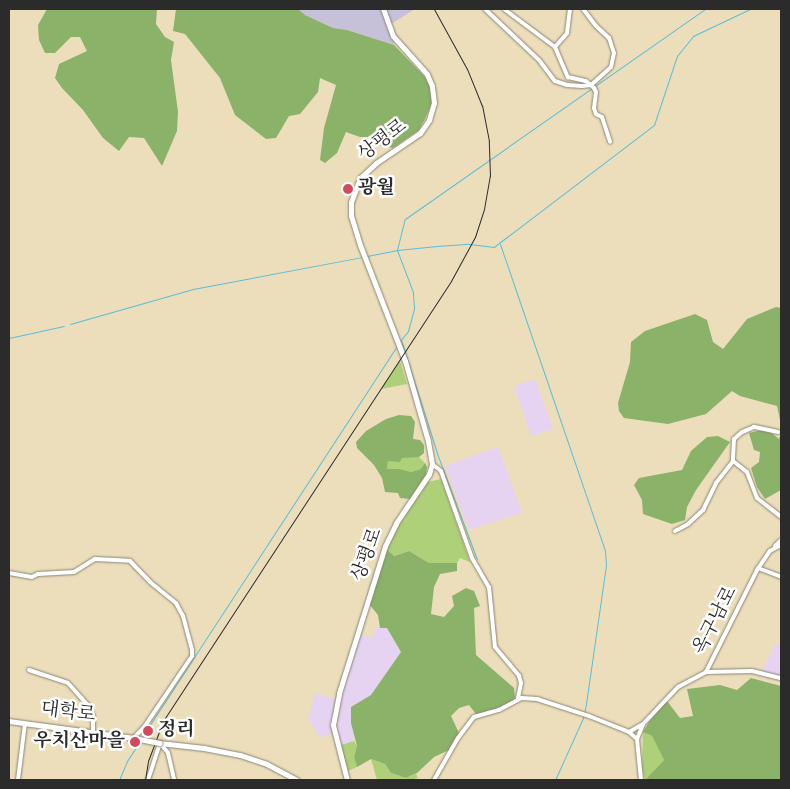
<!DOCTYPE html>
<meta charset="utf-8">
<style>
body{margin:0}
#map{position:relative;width:790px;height:789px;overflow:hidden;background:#ecdebb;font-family:Vollkorn,"Noto Serif KR",serif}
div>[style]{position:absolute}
.built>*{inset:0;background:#e5d3f1}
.industrial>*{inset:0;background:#c7c0d9}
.green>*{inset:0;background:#add079}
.forest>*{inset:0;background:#8ab269}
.stream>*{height:1px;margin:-0.5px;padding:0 0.5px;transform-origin:0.5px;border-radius:0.5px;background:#5abed8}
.roads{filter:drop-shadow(0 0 1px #8c8473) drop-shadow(0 0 1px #8c8473)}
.minor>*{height:4px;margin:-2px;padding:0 2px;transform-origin:2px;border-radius:2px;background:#fff}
.tertiary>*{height:4.5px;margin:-2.25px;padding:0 2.25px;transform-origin:2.25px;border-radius:2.25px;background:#fff}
.secondary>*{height:5px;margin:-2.5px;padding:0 2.5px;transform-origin:2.5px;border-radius:2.5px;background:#fff}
.rail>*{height:1px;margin:-0.5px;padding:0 0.5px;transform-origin:0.5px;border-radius:0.5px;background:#2b2b2b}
.bridges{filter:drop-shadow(0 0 1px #8c8473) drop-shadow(0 0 1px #8c8473)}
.tertiary-bridge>*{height:4.5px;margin:-2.25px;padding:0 2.25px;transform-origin:2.25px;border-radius:2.25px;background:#fff}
.dots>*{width:14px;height:14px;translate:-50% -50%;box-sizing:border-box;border:2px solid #fff;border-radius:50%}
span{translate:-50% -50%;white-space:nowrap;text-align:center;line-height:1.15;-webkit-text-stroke:5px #fff;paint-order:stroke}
.street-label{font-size:19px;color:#2b2b2b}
.poi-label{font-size:19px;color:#2b2b2b;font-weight:700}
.left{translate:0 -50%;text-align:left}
.right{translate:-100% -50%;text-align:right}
.frame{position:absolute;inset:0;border:10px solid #2b2b2b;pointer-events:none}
</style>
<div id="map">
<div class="built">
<i style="clip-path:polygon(535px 379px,553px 429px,531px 436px,514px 386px)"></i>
<i style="clip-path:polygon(498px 447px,522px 513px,469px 530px,445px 466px)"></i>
<i style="clip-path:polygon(375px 628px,387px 628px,401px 652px,371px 695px,351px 707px,354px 741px,341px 745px,335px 718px,339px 699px,359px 634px,372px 638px)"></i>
<i style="clip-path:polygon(775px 643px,781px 646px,781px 676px,762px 672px)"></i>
<i style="clip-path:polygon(315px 693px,335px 699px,332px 719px,333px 733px,320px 738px,308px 719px)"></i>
</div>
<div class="industrial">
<i style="clip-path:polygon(298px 9px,415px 9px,391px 24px,394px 45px,347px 30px,333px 28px,305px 15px)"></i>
</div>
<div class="green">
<i style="clip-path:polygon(400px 361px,407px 384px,381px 389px)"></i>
<i style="clip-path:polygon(407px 457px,419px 457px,425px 463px,422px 469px,411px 472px,400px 469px,387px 469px,388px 461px)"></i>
<i style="clip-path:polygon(441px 479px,470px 562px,460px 558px,457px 563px,429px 563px,409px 551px,393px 556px,387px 550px,390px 538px,428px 482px)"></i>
<i style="clip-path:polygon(643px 732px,652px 736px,664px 760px,645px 780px,642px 768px)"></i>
<i style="clip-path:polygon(354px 741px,357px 746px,354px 757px,357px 767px,346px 772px,341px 745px)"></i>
<i style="clip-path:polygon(371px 759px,385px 764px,391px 773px,406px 778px,416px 774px,418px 778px,411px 780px,377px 780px)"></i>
</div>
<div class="forest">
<i style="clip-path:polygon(47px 9px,157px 9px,156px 24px,165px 37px,174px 42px,171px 60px,178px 112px,177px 131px,162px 166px,144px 138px,129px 137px,119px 151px,103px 138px,83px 110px,62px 88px,55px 78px,59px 64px,87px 51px,80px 37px,71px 37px,55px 53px,45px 53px,39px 40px,38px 25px)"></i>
<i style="clip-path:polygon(176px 9px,298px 9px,305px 15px,333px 28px,347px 30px,394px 45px,424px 76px,430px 86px,432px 103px,425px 119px,419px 130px,393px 148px,372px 144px,370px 137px,360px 137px,346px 132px,337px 153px,325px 163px,320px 160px,324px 128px,336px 85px,320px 78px,318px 92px,300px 114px,289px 116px,276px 138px,266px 139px,235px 115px,220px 78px,185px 34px,173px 31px)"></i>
<i style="clip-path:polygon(776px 307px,781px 308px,781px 425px,777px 406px,740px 396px,732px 391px,706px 414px,668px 424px,624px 418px,619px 411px,618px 403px,630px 362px,631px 342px,645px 331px,695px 314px,707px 320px,713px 342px,723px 349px,747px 319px)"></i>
<i style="clip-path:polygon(399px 415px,411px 416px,415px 422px,413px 439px,420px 440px,424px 445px,424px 453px,419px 457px,402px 458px,400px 462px,388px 461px,387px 469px,400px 469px,411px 472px,421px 469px,425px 463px,427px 467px,426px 474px,410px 499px,400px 498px,398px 493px,385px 492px,382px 478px,374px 465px,357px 448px,356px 442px,366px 431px,386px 419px)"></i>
<i style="clip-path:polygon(757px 431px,769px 431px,779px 439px,781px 434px,781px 490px,765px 499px,757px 487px,751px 468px,759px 462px,760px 452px,754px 450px,749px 433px)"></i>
<i style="clip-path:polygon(718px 436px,730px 442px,696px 490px,687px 507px,685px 520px,672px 524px,643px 514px,642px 500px,634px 485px,639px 478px,682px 470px,691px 451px,707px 437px)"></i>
<i style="clip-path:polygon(387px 550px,394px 556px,409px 551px,429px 563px,457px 563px,457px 571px,440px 574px,434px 587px,431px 614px,444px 617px,454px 606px,452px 596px,466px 588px,474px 591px,480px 606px,474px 608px,476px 655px,514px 688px,515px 697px,512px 703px,482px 714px,476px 714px,469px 705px,459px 708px,451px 716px,459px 733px,449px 750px,434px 757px,417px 773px,406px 778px,391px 773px,385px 764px,371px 759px,357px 767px,354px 757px,357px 746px,351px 723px,351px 707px,371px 695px,401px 652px,387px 628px,380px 628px,378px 615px,369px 604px)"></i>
<i style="clip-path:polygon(751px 678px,781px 686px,781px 780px,645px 780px,664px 760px,652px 736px,643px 732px,649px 722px,667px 701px,680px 718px,693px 716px,687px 689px,720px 685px,737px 690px)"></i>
</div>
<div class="stream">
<i style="left:500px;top:244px;width:324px;rotate:71.1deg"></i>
<i style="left:605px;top:551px;width:14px;rotate:86deg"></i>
<i style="left:606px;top:565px;width:140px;rotate:98.2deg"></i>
<i style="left:586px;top:704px;width:14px;rotate:102deg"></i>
<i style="left:583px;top:718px;width:68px;rotate:114.3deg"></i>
<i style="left:367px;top:256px;width:31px;rotate:-11deg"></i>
<i style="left:397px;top:250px;width:40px;rotate:-5.7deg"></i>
<i style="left:437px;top:246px;width:32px;rotate:-4deg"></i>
<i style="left:469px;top:244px;width:25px;rotate:7deg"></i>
<i style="left:494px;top:247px;width:6px;rotate:-39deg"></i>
<i style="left:499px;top:243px;width:195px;rotate:-37.3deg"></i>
<i style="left:654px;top:125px;width:73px;rotate:-71.6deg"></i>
<i style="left:677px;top:56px;width:26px;rotate:-51deg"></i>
<i style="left:693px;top:36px;width:63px;rotate:-25.3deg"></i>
<i style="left:70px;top:324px;width:128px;rotate:-15.9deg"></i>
<i style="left:193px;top:289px;width:173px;rotate:-10.7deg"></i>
<i style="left:9px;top:338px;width:56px;rotate:-12.3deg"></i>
<i style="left:401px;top:340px;width:122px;rotate:72.3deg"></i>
<i style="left:438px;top:456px;width:110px;rotate:69.3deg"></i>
<i style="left:400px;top:341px;width:13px;rotate:-51deg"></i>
<i style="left:408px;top:331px;width:24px;rotate:-75deg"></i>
<i style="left:414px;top:308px;width:16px;rotate:-94deg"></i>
<i style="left:413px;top:292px;width:45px;rotate:-110.9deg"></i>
<i style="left:397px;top:250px;width:32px;rotate:-76deg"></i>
<i style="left:405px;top:219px;width:366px;rotate:-35deg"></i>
<i style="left:142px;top:737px;width:465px;rotate:-56.9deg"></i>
<i style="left:119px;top:780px;width:21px;rotate:-67deg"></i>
<i style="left:127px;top:761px;width:24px;rotate:-57deg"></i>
</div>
<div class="roads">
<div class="minor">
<i style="left:485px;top:9px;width:74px;rotate:43.4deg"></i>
<i style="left:539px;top:60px;width:26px;rotate:53deg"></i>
<i style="left:555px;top:81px;width:13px;rotate:18deg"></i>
<i style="left:567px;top:85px;width:15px;rotate:4deg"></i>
<i style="left:582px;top:86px;width:9px;rotate:-6deg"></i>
<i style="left:591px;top:85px;width:27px;rotate:-42deg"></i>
<i style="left:611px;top:67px;width:14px;rotate:-78deg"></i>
<i style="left:614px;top:53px;width:16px;rotate:-108deg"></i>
<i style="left:609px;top:38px;width:18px;rotate:-137deg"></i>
<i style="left:596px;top:26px;width:21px;rotate:-127deg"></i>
<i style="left:504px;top:9px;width:64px;rotate:36.7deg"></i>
<i style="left:555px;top:47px;width:33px;rotate:67deg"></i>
<i style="left:568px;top:77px;width:18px;rotate:13deg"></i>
<i style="left:586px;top:81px;width:11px;rotate:41deg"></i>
<i style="left:594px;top:88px;width:4px;rotate:63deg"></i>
<i style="left:596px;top:92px;width:16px;rotate:97deg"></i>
<i style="left:594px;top:108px;width:6px;rotate:72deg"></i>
<i style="left:596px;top:114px;width:7px;rotate:27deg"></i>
<i style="left:602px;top:117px;width:26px;rotate:72deg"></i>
<i style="left:555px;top:47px;width:18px;rotate:-49deg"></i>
<i style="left:567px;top:33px;width:24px;rotate:-83deg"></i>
<i style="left:778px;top:432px;width:25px;rotate:-168deg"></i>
<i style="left:754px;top:427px;width:13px;rotate:157deg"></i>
<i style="left:742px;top:432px;width:11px;rotate:139deg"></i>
<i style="left:734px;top:439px;width:22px;rotate:93deg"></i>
<i style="left:733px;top:461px;width:18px;rotate:38deg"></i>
<i style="left:747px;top:472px;width:28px;rotate:69deg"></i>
<i style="left:757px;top:498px;width:31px;rotate:38deg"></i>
<i style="left:432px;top:464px;width:11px;rotate:38deg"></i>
<i style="left:441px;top:471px;width:92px;rotate:70.4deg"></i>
<i style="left:472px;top:558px;width:34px;rotate:60deg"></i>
<i style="left:489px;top:587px;width:60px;rotate:84.3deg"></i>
<i style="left:495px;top:647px;width:38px;rotate:50deg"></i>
<i style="left:519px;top:676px;width:7px;rotate:74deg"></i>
<i style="left:521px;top:683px;width:16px;rotate:101deg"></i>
<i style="left:675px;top:531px;width:15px;rotate:-28deg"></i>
<i style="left:688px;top:524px;width:21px;rotate:-43deg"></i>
<i style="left:703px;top:510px;width:30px;rotate:-64deg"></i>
<i style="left:716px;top:483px;width:28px;rotate:-52deg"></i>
<i style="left:775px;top:546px;width:8px;rotate:-45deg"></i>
<i style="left:758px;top:568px;width:25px;rotate:21deg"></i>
<i style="left:9px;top:573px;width:23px;rotate:10deg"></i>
<i style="left:32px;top:577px;width:7px;rotate:-27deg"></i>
<i style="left:38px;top:574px;width:36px;rotate:-3deg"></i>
<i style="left:74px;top:572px;width:25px;rotate:-32deg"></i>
<i style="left:95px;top:559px;width:35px;rotate:3deg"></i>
<i style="left:130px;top:561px;width:29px;rotate:46deg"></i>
<i style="left:150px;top:582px;width:33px;rotate:39deg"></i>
<i style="left:176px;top:603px;width:15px;rotate:62deg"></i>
<i style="left:183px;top:616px;width:35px;rotate:75deg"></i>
<i style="left:192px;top:650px;width:6px;rotate:90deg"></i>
<i style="left:192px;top:656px;width:84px;rotate:123.9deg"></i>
<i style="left:145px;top:726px;width:16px;rotate:133deg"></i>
<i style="left:29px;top:670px;width:41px;rotate:18.4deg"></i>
<i style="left:68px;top:683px;width:30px;rotate:48deg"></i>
<i style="left:88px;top:705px;width:12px;rotate:66deg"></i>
<i style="left:93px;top:716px;width:15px;rotate:90deg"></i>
<i style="left:706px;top:672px;width:46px;rotate:-1.2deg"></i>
<i style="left:752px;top:671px;width:30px;rotate:14deg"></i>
<i style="left:629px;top:732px;width:16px;rotate:-30deg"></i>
<i style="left:18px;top:780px;width:57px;rotate:-83deg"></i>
<i style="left:148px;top:780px;width:39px;rotate:-72deg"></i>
<i style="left:160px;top:743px;width:13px;rotate:51deg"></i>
<i style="left:168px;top:753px;width:28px;rotate:77deg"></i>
<i style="left:434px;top:780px;width:48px;rotate:-60.3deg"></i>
<i style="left:458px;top:738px;width:26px;rotate:-53deg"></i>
<i style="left:474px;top:717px;width:26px;rotate:-16deg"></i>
<i style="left:499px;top:710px;width:26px;rotate:-28deg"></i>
<i style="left:522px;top:698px;width:15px;rotate:4deg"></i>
<i style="left:537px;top:699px;width:55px;rotate:18.1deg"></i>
<i style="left:589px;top:716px;width:43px;rotate:21.8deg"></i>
<i style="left:629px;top:732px;width:11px;rotate:41deg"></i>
<i style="left:641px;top:780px;width:41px;rotate:-95.6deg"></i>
<i style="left:637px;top:739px;width:16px;rotate:-68deg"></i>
<i style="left:643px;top:724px;width:51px;rotate:-46.6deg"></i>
<i style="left:678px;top:687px;width:32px;rotate:-28deg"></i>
<i style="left:706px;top:672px;width:114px;rotate:-63.4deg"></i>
<i style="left:757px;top:570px;width:23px;rotate:-56deg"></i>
<i style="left:770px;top:551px;width:13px;rotate:-29deg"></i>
</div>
<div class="tertiary">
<i style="left:9px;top:721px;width:126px;rotate:7.7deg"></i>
<i style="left:160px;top:743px;width:44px;rotate:6.5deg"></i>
<i style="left:204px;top:748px;width:37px;rotate:11deg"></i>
<i style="left:240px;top:755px;width:28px;rotate:18deg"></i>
<i style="left:267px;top:764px;width:34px;rotate:28deg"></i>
</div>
<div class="secondary">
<i style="left:347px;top:780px;width:57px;rotate:-104.3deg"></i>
<i style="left:333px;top:725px;width:33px;rotate:-79deg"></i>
<i style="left:339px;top:693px;width:154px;rotate:-72.6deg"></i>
<i style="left:385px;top:546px;width:25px;rotate:-64deg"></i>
<i style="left:396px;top:523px;width:59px;rotate:-56deg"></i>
<i style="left:429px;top:474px;width:10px;rotate:-73deg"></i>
<i style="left:432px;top:464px;width:23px;rotate:-100deg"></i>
<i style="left:428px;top:441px;width:83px;rotate:-106deg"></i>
<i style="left:405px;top:361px;width:124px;rotate:-111.2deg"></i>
<i style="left:360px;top:245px;width:30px;rotate:-107deg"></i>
<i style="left:351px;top:216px;width:14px;rotate:-90deg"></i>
<i style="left:351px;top:202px;width:26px;rotate:-69deg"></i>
<i style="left:360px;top:178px;width:22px;rotate:-43deg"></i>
<i style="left:376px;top:163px;width:53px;rotate:-34.3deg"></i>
<i style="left:420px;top:133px;width:16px;rotate:-55deg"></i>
<i style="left:429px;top:120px;width:18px;rotate:-74deg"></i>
<i style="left:434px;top:103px;width:17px;rotate:-97deg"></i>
<i style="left:432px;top:86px;width:13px;rotate:-113deg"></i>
<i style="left:427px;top:74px;width:51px;rotate:-131.8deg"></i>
<i style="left:393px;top:36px;width:29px;rotate:-110deg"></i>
</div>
</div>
<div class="rail">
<i style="left:145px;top:780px;width:19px;rotate:-81deg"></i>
<i style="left:148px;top:761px;width:43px;rotate:-69.4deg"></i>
<i style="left:163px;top:721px;width:526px;rotate:-56.79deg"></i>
<i style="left:451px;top:281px;width:50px;rotate:-61.4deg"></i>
<i style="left:475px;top:237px;width:29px;rotate:-72deg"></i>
<i style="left:484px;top:209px;width:34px;rotate:-80deg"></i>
<i style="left:490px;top:176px;width:35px;rotate:-92deg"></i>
<i style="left:489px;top:141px;width:36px;rotate:-101deg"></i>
<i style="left:482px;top:106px;width:40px;rotate:-112deg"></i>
<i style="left:467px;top:69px;width:68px;rotate:-118.8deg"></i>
</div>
<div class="bridges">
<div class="tertiary-bridge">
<i style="left:134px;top:738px;width:26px;rotate:11deg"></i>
</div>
</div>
<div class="dots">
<i style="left:348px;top:189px;background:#d1495b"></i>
<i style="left:148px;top:731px;background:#d1495b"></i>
<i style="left:135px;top:742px;background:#d1495b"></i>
</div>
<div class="street-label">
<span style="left:383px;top:141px;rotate:-37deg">상평로</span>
<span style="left:368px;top:555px;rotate:-70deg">상평로</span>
<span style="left:716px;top:621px;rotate:-63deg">옥구남로</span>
<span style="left:68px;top:713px;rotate:7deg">대학로</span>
</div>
<div class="poi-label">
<span class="left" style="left:358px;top:189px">광월</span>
<span class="left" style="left:158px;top:731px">정리</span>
<span class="right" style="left:125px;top:742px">우치산마을</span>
</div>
<div class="frame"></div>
</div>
